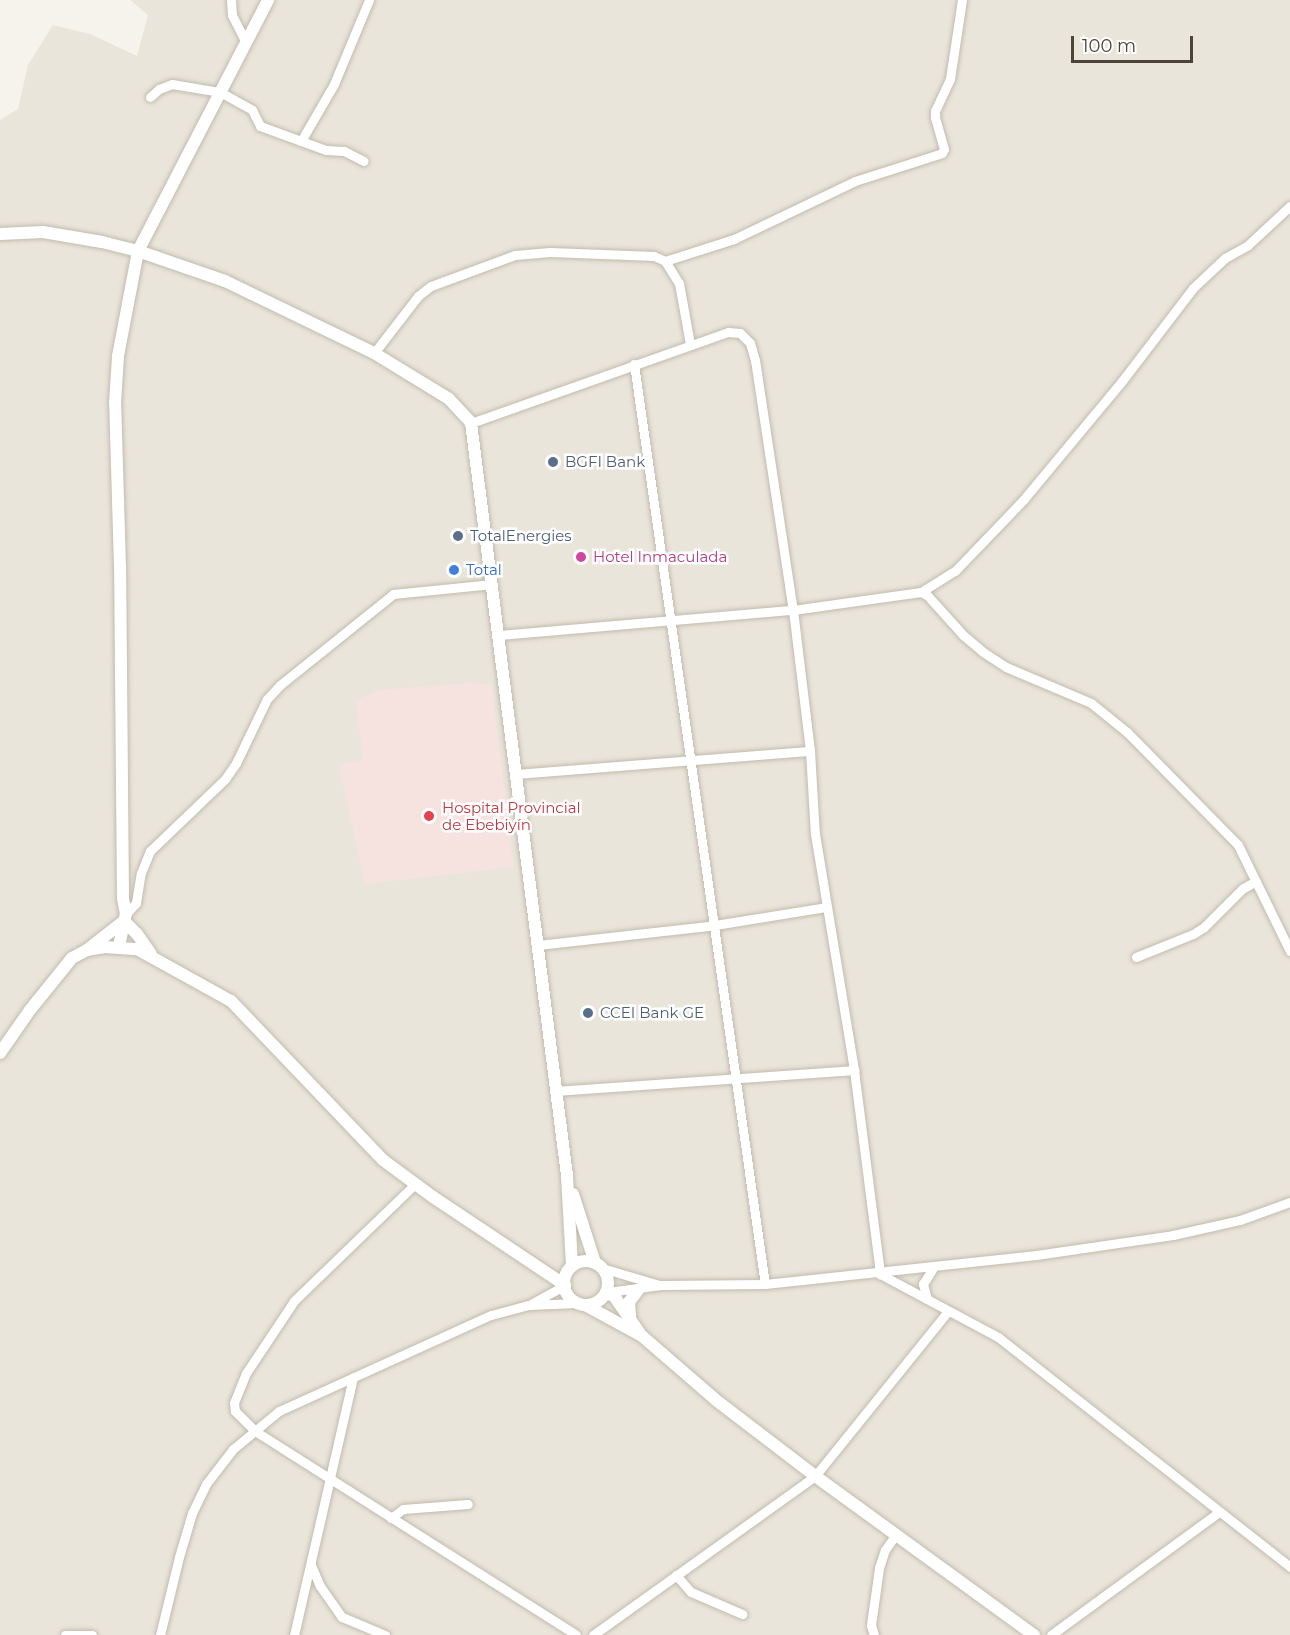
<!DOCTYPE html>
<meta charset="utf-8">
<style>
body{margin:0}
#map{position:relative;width:1290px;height:1635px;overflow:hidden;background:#f6f3ec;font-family:Montserrat,sans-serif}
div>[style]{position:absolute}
.residential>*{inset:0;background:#eae5da}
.medical>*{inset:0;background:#f6e3e0}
.roads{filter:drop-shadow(0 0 2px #c2bbae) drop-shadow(0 0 2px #c2bbae)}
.minor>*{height:9px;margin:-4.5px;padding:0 4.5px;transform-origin:4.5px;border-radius:4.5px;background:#fff}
.tertiary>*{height:12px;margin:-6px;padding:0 6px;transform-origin:6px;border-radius:6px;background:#fff}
.tertiary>.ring{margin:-6px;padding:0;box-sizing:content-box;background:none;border:12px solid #fff;border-radius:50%}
.dots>*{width:16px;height:16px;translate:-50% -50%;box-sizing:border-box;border:3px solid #fff;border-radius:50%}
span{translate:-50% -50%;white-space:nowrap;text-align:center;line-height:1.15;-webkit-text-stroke:5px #fff;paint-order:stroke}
.service-label{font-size:15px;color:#4e5e75}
.left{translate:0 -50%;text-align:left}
.hotel-label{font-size:15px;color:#b23c85}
.shop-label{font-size:15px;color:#366cbe}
.health-label{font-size:15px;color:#be3a42}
.scale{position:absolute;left:1071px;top:36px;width:122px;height:27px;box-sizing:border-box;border:3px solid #4b4439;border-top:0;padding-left:8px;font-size:18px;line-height:21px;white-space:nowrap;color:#4b4439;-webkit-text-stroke:4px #fff;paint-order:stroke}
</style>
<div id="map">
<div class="residential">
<i style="clip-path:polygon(130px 0,1290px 0,1290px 1635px,0 1635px,0 120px,18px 109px,28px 65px,53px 25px,90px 34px,137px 56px,148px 15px)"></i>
</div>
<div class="medical">
<i style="clip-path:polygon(469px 683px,492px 685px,513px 867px,365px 884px,339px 765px,363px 760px,356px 700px,381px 690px)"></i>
</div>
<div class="roads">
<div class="minor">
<i style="left:231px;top:0;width:15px;rotate:86deg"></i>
<i style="left:232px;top:15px;width:30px;rotate:63deg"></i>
<i style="left:150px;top:97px;width:12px;rotate:-42deg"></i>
<i style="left:159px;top:89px;width:14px;rotate:-21deg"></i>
<i style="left:172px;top:84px;width:49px;rotate:9.5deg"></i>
<i style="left:220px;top:92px;width:37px;rotate:29deg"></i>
<i style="left:252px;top:110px;width:18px;rotate:63deg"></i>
<i style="left:260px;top:126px;width:70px;rotate:20deg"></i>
<i style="left:326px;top:150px;width:18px;rotate:3deg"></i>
<i style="left:344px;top:151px;width:22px;rotate:27deg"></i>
<i style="left:301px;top:141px;width:66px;rotate:-59.9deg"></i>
<i style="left:334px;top:84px;width:91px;rotate:-67.4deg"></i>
<i style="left:665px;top:261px;width:72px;rotate:-17.7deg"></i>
<i style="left:734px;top:239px;width:134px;rotate:-25.6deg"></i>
<i style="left:855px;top:181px;width:91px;rotate:-17.8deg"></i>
<i style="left:942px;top:153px;width:4px;rotate:-63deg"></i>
<i style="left:944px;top:149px;width:32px;rotate:-106deg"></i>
<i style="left:935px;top:118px;width:7px;rotate:-90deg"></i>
<i style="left:935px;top:111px;width:35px;rotate:-65deg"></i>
<i style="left:950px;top:79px;width:80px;rotate:-81.4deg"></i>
<i style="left:374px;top:353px;width:72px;rotate:-52.3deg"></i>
<i style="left:418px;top:296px;width:16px;rotate:-38deg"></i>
<i style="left:431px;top:286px;width:90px;rotate:-20.3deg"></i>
<i style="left:515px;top:255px;width:35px;rotate:-5deg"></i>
<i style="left:550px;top:252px;width:104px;rotate:2.2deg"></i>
<i style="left:654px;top:256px;width:12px;rotate:24deg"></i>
<i style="left:665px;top:261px;width:26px;rotate:58deg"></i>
<i style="left:679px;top:283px;width:62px;rotate:79.8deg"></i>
<i style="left:634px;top:364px;width:929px;rotate:81.9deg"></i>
<i style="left:471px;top:423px;width:273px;rotate:-19.5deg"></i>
<i style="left:728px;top:332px;width:12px;rotate:5deg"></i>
<i style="left:740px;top:333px;width:14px;rotate:45deg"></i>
<i style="left:750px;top:343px;width:18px;rotate:74deg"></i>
<i style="left:755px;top:360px;width:253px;rotate:81.4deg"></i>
<i style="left:793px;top:610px;width:142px;rotate:83.1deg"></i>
<i style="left:810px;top:751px;width:83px;rotate:86.6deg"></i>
<i style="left:815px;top:834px;width:239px;rotate:80.6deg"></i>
<i style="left:854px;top:1070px;width:206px;rotate:82.7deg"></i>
<i style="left:880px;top:1274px;width:134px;rotate:28.1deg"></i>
<i style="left:998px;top:1337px;width:372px;rotate:38.2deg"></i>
<i style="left:921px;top:592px;width:40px;rotate:-32deg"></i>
<i style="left:955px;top:571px;width:100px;rotate:-46.2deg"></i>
<i style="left:1024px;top:499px;width:153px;rotate:-50.3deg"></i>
<i style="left:1122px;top:381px;width:117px;rotate:-52.6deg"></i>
<i style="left:1193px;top:288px;width:44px;rotate:-43.2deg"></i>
<i style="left:1225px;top:258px;width:26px;rotate:-29deg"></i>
<i style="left:1248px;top:245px;width:57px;rotate:-42.9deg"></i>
<i style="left:499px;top:635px;width:295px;rotate:-4.9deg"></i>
<i style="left:793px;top:610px;width:129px;rotate:-8deg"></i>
<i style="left:921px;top:592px;width:7px;rotate:27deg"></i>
<i style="left:927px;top:595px;width:54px;rotate:48deg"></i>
<i style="left:963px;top:635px;width:26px;rotate:40deg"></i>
<i style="left:983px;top:652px;width:27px;rotate:33deg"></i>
<i style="left:1006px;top:667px;width:92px;rotate:23deg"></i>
<i style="left:1091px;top:703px;width:46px;rotate:38.9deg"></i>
<i style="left:1127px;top:732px;width:158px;rotate:45.5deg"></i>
<i style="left:1238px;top:845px;width:118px;rotate:63.9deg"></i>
<i style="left:517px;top:774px;width:294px;rotate:-4.5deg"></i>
<i style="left:126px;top:914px;width:15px;rotate:-48deg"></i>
<i style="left:136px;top:903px;width:30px;rotate:-81deg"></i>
<i style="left:141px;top:873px;width:24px;rotate:-68deg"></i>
<i style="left:150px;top:851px;width:104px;rotate:-43.8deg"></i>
<i style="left:225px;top:779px;width:19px;rotate:-55deg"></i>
<i style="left:236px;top:763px;width:71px;rotate:-64.2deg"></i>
<i style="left:267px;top:699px;width:19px;rotate:-47deg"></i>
<i style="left:280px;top:685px;width:145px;rotate:-38.8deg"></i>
<i style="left:393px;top:594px;width:100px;rotate:-5.7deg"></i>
<i style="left:538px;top:945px;width:178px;rotate:-6.4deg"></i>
<i style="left:715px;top:925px;width:112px;rotate:-9.2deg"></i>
<i style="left:1136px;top:957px;width:61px;rotate:-22deg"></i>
<i style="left:1193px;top:934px;width:13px;rotate:-32deg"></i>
<i style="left:1204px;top:927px;width:54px;rotate:-45deg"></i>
<i style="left:1242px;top:889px;width:16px;rotate:-30deg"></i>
<i style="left:556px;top:1091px;width:299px;rotate:-4deg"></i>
<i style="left:415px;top:1184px;width:168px;rotate:136deg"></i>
<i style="left:294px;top:1301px;width:87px;rotate:123.7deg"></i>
<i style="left:246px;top:1373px;width:32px;rotate:112deg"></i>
<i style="left:234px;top:1403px;width:8px;rotate:83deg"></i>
<i style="left:235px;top:1411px;width:28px;rotate:45deg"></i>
<i style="left:255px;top:1431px;width:380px;rotate:32.4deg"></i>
<i style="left:602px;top:1268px;width:59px;rotate:16.6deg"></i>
<i style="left:608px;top:1292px;width:53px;rotate:-7.5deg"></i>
<i style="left:661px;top:1285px;width:104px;rotate:-0.6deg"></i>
<i style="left:765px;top:1284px;width:273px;rotate:-6.1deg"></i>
<i style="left:1036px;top:1255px;width:138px;rotate:-8.3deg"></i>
<i style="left:1173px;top:1235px;width:69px;rotate:-12.6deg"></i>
<i style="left:1240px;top:1220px;width:53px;rotate:-19.8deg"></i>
<i style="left:927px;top:1299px;width:16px;rotate:-105deg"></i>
<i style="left:923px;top:1284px;width:19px;rotate:-58deg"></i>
<i style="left:531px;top:1304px;width:39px;rotate:-29deg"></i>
<i style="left:391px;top:1518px;width:15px;rotate:-37deg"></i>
<i style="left:403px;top:1509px;width:65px;rotate:-4.4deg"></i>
<i style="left:311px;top:1565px;width:23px;rotate:67deg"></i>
<i style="left:320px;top:1586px;width:38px;rotate:55deg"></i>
<i style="left:342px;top:1617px;width:47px;rotate:22.7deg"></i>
<i style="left:676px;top:1575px;width:23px;rotate:49deg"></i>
<i style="left:691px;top:1592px;width:56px;rotate:23.3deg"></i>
<i style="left:65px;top:1635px;width:27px"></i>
<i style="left:160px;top:1635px;width:80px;rotate:-76.3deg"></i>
<i style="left:179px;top:1557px;width:46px;rotate:-73.5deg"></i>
<i style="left:192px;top:1513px;width:32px;rotate:-64deg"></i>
<i style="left:206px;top:1484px;width:44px;rotate:-52.4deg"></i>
<i style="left:233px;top:1449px;width:60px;rotate:-39.6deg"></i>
<i style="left:279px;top:1411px;width:233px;rotate:-24.4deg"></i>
<i style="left:491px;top:1315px;width:39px;rotate:-15deg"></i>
<i style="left:529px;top:1305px;width:48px;rotate:-2.4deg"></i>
<i style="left:294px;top:1635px;width:264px;rotate:-77.1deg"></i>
<i style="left:593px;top:1635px;width:273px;rotate:-35.6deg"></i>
<i style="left:815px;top:1476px;width:212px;rotate:-51.1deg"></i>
<i style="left:874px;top:1635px;width:10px;rotate:-107deg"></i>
<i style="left:871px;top:1625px;width:58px;rotate:-82deg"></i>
<i style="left:879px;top:1568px;width:19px;rotate:-72deg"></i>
<i style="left:885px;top:1550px;width:19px;rotate:-55deg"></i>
<i style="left:1051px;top:1635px;width:208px;rotate:-36.2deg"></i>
</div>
<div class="tertiary">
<i style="left:0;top:234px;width:43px;rotate:-2.7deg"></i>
<i style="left:43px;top:232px;width:60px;rotate:9.6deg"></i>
<i style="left:102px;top:242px;width:37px;rotate:14deg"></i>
<i style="left:138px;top:251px;width:92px;rotate:19deg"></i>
<i style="left:225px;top:281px;width:165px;rotate:25.8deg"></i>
<i style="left:374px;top:353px;width:88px;rotate:31.5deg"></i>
<i style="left:449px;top:399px;width:33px;rotate:47deg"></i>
<i style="left:471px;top:423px;width:759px;rotate:82.73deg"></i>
<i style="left:567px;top:1176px;width:90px;rotate:86.8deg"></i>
<i style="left:119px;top:946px;width:33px;rotate:-78deg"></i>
<i style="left:126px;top:914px;width:16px;rotate:-101deg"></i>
<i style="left:123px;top:898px;width:331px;rotate:-90.5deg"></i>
<i style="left:120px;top:567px;width:164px;rotate:-91.7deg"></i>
<i style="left:115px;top:403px;width:47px;rotate:-86.3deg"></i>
<i style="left:118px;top:356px;width:107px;rotate:-79.2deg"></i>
<i style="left:138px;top:251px;width:283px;rotate:-62.6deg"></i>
<i style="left:87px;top:950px;width:47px;rotate:-38.1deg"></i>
<i style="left:124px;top:921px;width:18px;rotate:45deg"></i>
<i style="left:137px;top:934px;width:24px;rotate:55deg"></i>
<i style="left:0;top:1053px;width:52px;rotate:-55.1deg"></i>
<i style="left:30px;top:1010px;width:67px;rotate:-51.1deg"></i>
<i style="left:72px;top:958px;width:17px;rotate:-28deg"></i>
<i style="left:87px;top:950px;width:18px;rotate:-9deg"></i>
<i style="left:105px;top:947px;width:32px;rotate:4deg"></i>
<i style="left:137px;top:949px;width:107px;rotate:29deg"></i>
<i style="left:231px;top:1001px;width:220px;rotate:46.3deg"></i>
<i style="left:383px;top:1160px;width:62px;rotate:36.5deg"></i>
<i style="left:433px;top:1197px;width:159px;rotate:33.7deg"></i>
<i style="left:573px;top:1194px;width:72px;rotate:72.3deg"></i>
<i class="ring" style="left:564px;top:1261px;width:32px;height:32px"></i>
<i style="left:606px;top:1293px;width:9px;rotate:21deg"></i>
<i style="left:614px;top:1296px;width:44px;rotate:55.2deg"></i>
<i style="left:585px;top:1305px;width:65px;rotate:28.5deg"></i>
<i style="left:642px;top:1336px;width:99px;rotate:40.9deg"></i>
<i style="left:717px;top:1401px;width:123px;rotate:37.4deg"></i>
<i style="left:815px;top:1476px;width:271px;rotate:36deg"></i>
<i style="left:630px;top:1316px;width:14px;rotate:-94deg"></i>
<i style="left:629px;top:1302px;width:15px;rotate:-53deg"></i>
</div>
</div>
<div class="dots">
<i style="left:553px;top:462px;background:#5c6f8a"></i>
<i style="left:458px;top:536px;background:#5c6f8a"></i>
<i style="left:581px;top:557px;background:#d1479c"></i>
<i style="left:454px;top:570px;background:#3f7fe0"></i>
<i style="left:429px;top:816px;background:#e0444e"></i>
<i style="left:588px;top:1013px;background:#5c6f8a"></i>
</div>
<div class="service-label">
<span class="left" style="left:565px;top:462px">BGFI Bank</span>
<span class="left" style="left:470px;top:536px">TotalEnergies</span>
<span class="left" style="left:600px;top:1013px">CCEI Bank GE</span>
</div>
<div class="hotel-label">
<span class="left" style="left:593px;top:557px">Hotel Inmaculada</span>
</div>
<div class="shop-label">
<span class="left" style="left:466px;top:570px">Total</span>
</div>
<div class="health-label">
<span class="left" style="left:442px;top:816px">Hospital Provincial<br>de Ebebiyín</span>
</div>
<div class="scale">100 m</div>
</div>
